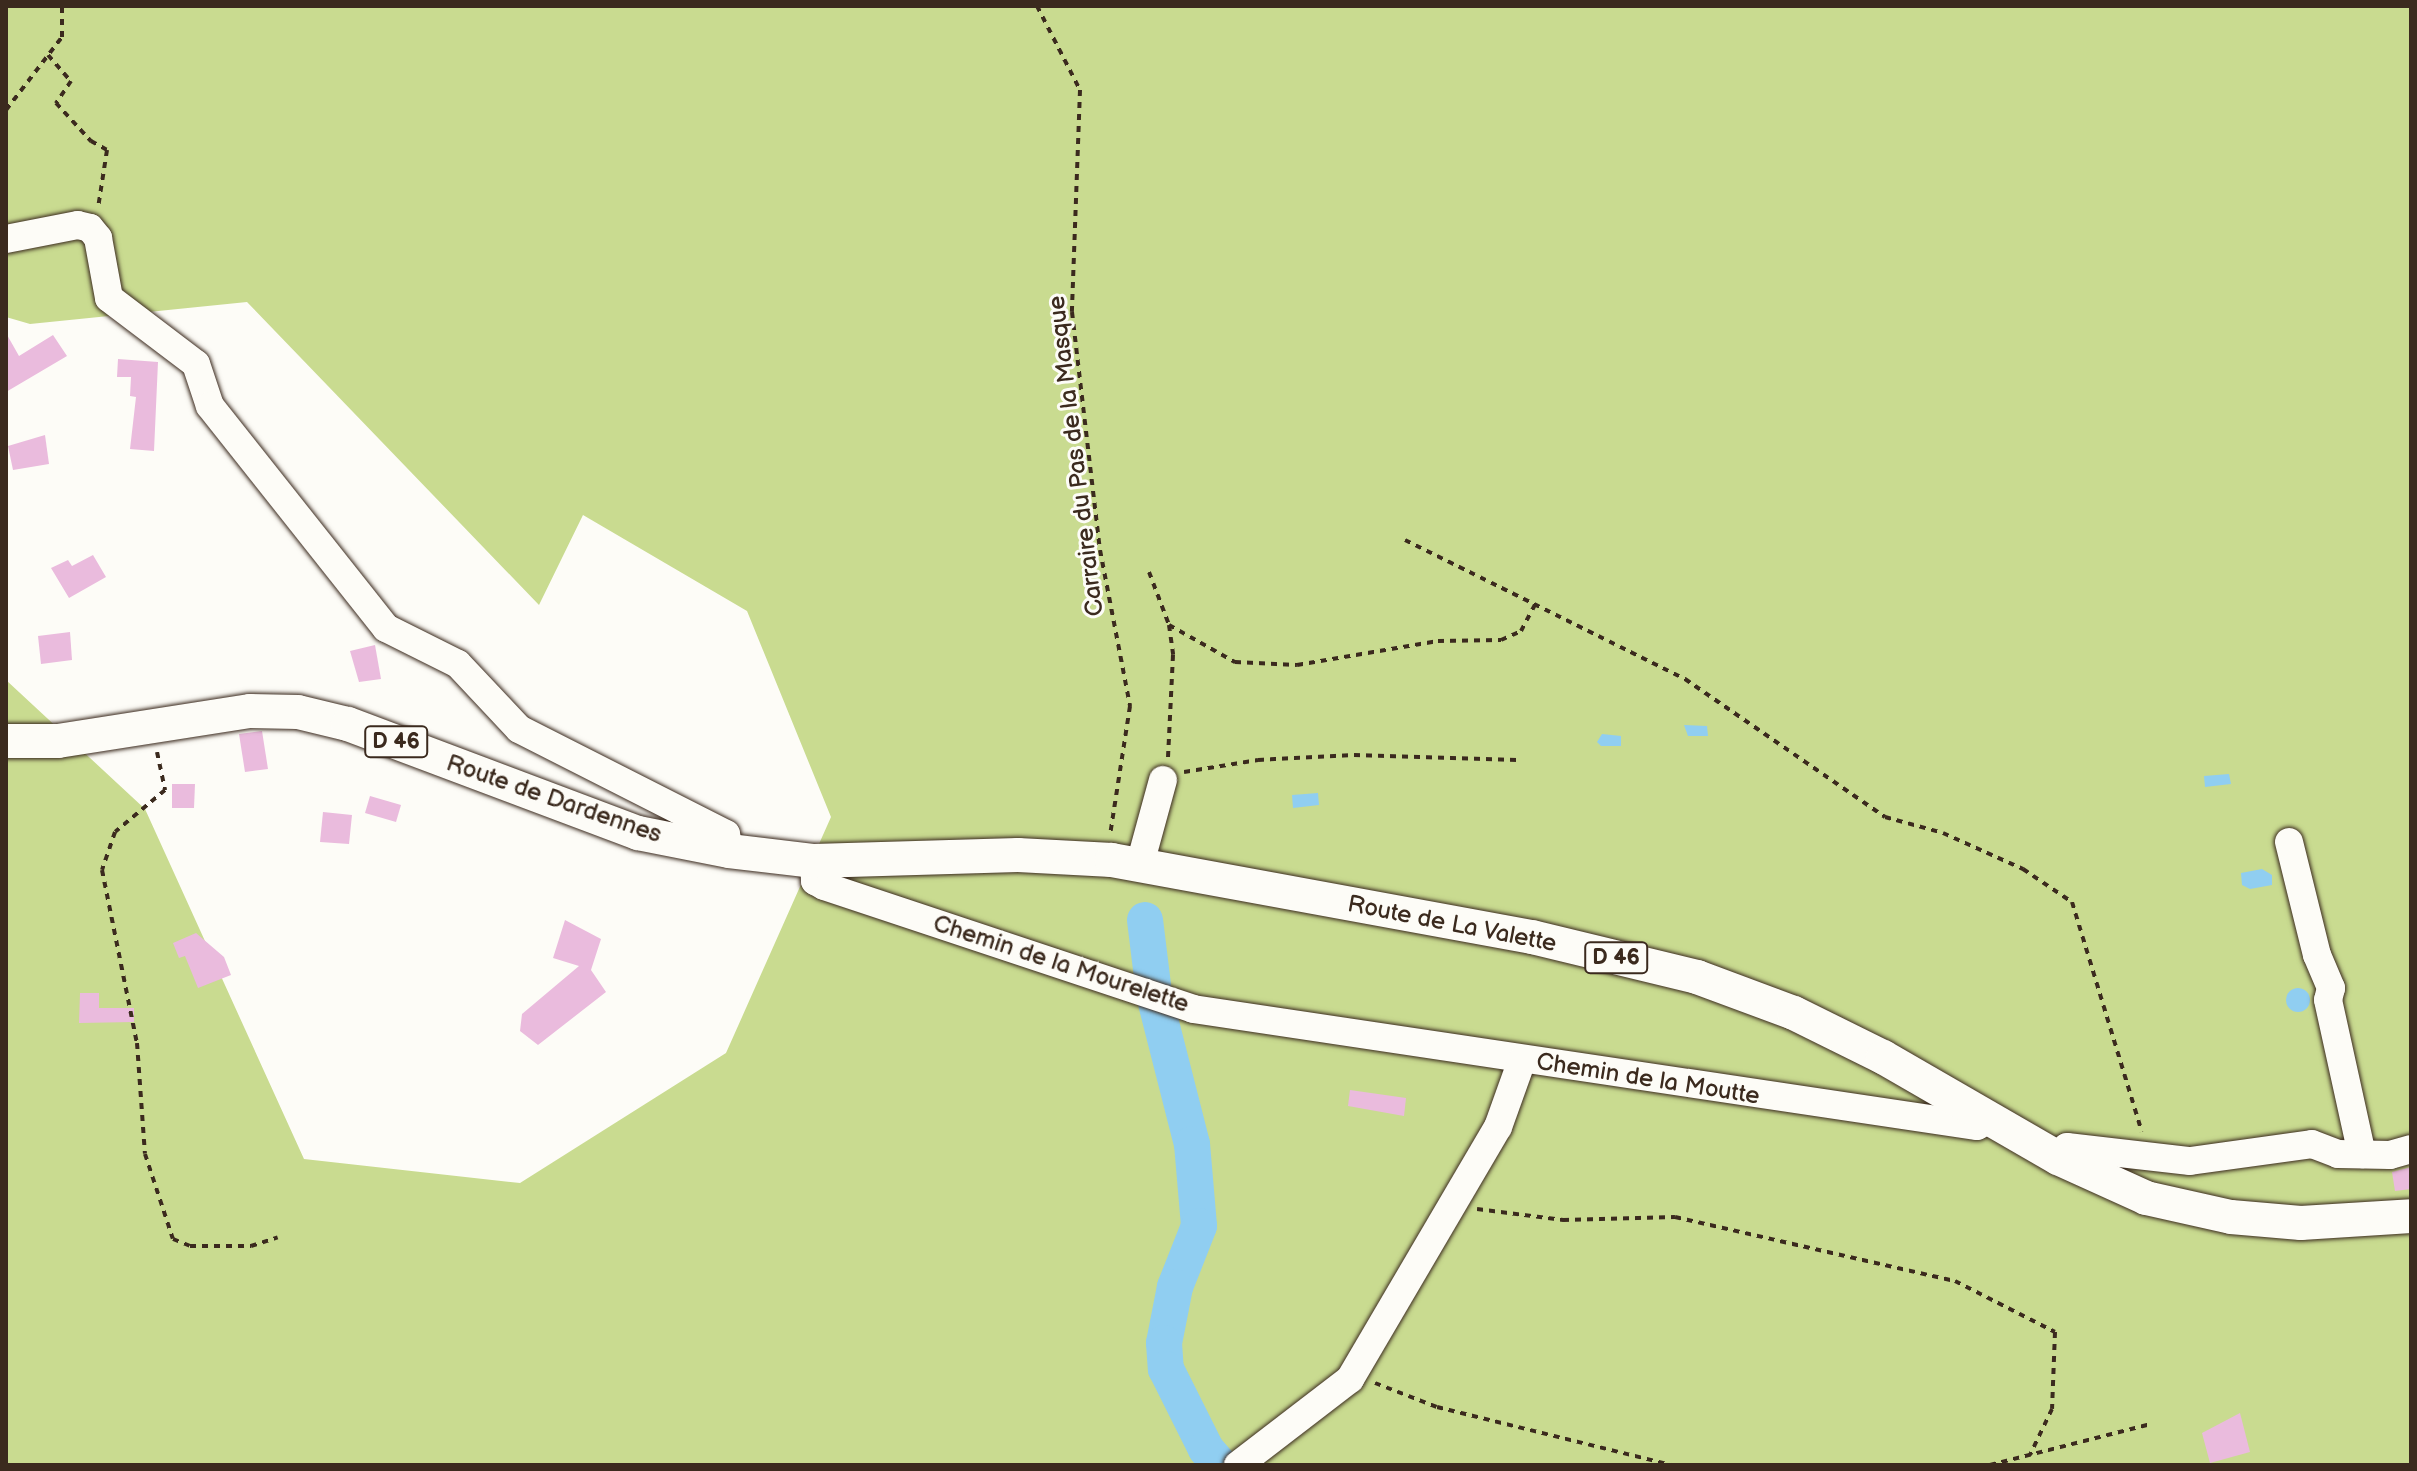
<!DOCTYPE html>
<style>
body{margin:0}
#map{position:relative;width:2417px;height:1471px;overflow:hidden;background:#fdfcf7;font-family:"Balsamiq Sans",sans-serif}
div>[style]{position:absolute}
.green>*{inset:0;background:#c9db90}
.water>*{inset:0;background:#90cef1}
.round{border-radius:50%}
.river>*{height:36px;margin:-18px;padding:0 18px;transform-origin:18px;border-radius:18px;background:#90cef1}
.building>*{inset:0;background:#eabbdd}
.path>*{height:4px;margin-top:-2px;transform-origin:0;background:repeating-linear-gradient(90deg,#3b2a1e 0 6px,transparent 0 12px)}
.roads{filter:drop-shadow(0 0 2px #3b2a1e) drop-shadow(0 0 2px #3b2a1e)}
.minor>*{height:28px;margin:-14px;padding:0 14px;transform-origin:14px;border-radius:14px;background:#fdfcf7}
.major>*{height:34px;margin:-17px;padding:0 17px;transform-origin:17px;border-radius:17px;background:#fdfcf7}
span{translate:-50% -50%;white-space:nowrap;text-align:center;line-height:1.15;-webkit-text-stroke:6px #fdfcf7;paint-order:stroke}
.shield-label span{padding:2px 6px;background:#fdfcf7;border:2px solid;border-radius:6px;-webkit-text-stroke-width:0}
.shield-label{font-size:22px;color:#3b2a1e;font-weight:700}
.street-label{font-size:24px;color:#3b2a1e}
.frame{position:absolute;inset:0;border:8px solid #3b2a1e;pointer-events:none}
</style>
<div id="map">
<div class="green">
<i style="clip-path:polygon(6px 6px,2411px 6px,2411px 1465px,6px 1465px,6px 680px,145px 809px,304px 1159px,520px 1183px,726px 1053px,831px 817px,747px 611px,583px 515px,539px 605px,247px 302px,30px 324px,6px 317px)"></i>
</div>
<div class="water">
<i style="clip-path:polygon(1684px 725px,1707px 726px,1708px 736px,1688px 736px)"></i>
<i style="clip-path:polygon(1602px 734px,1621px 736px,1621px 746px,1601px 746px,1597px 742px)"></i>
<i style="clip-path:polygon(2229px 774px,2231px 784px,2205px 787px,2204px 776px)"></i>
<i style="clip-path:polygon(1318px 793px,1319px 805px,1293px 808px,1292px 795px)"></i>
<i style="clip-path:polygon(2262px 869px,2272px 875px,2272px 885px,2250px 889px,2242px 885px,2241px 873px)"></i>
<i class="round" style="left:2286px;top:988px;width:24px;height:24px"></i>
</div>
<div class="river">
<i style="left:1145px;top:920px;width:74px;rotate:83deg"></i>
<i style="left:1156px;top:1003px;width:146px;rotate:75.7deg"></i>
<i style="left:1192px;top:1144px;width:82px;rotate:85.1deg"></i>
<i style="left:1199px;top:1226px;width:66px;rotate:111.5deg"></i>
<i style="left:1175px;top:1287px;width:57px;rotate:101.1deg"></i>
<i style="left:1164px;top:1343px;width:26px;rotate:86deg"></i>
<i style="left:1166px;top:1369px;width:89px;rotate:63.4deg"></i>
<i style="left:1206px;top:1449px;width:21px;rotate:49deg"></i>
</div>
<div class="building">
<i style="clip-path:polygon(6px 333px,19px 356px,53px 335px,67px 356px,6px 392px)"></i>
<i style="clip-path:polygon(118px 359px,158px 362px,154px 451px,130px 449px,136px 397px,130px 396px,131px 377px,117px 377px)"></i>
<i style="clip-path:polygon(45px 435px,49px 464px,13px 470px,8px 446px)"></i>
<i style="clip-path:polygon(93px 555px,106px 577px,69px 598px,51px 568px,68px 560px,72px 566px)"></i>
<i style="clip-path:polygon(70px 632px,72px 660px,41px 664px,38px 636px)"></i>
<i style="clip-path:polygon(375px 645px,381px 679px,359px 682px,350px 651px)"></i>
<i style="clip-path:polygon(262px 731px,268px 769px,245px 772px,239px 734px)"></i>
<i style="clip-path:polygon(172px 784px,195px 784px,194px 808px,172px 808px)"></i>
<i style="clip-path:polygon(370px 796px,401px 805px,396px 822px,365px 813px)"></i>
<i style="clip-path:polygon(323px 812px,352px 815px,349px 844px,320px 842px)"></i>
<i style="clip-path:polygon(565px 920px,601px 939px,591px 970px,606px 992px,538px 1045px,520px 1031px,522px 1014px,579px 966px,553px 958px)"></i>
<i style="clip-path:polygon(196px 933px,224px 957px,231px 975px,198px 988px,185px 956px,179px 958px,173px 943px)"></i>
<i style="clip-path:polygon(80px 993px,99px 993px,99px 1008px,134px 1008px,134px 1022px,79px 1023px)"></i>
<i style="clip-path:polygon(1350px 1090px,1406px 1098px,1404px 1116px,1348px 1106px)"></i>
<i style="clip-path:polygon(2411px 1167px,2411px 1189px,2395px 1191px,2392px 1172px)"></i>
<i style="clip-path:polygon(2240px 1413px,2250px 1452px,2210px 1463px,2202px 1433px)"></i>
</div>
<div class="path">
<i style="left:606px;top:6px;width:4px"></i>
<i style="left:1037px;top:6px;width:94px;rotate:62.9deg"></i>
<i style="left:1080px;top:90px;width:222px;rotate:92.1deg"></i>
<i style="left:1072px;top:312px;width:240px;rotate:83.3deg"></i>
<i style="left:1100px;top:550px;width:159px;rotate:79.1deg"></i>
<i style="left:1130px;top:706px;width:131px;rotate:98.8deg"></i>
<i style="left:48px;top:55px;width:35px;rotate:49deg"></i>
<i style="left:71px;top:81px;width:27px;rotate:124deg"></i>
<i style="left:56px;top:103px;width:52px;rotate:47.4deg"></i>
<i style="left:91px;top:141px;width:18px;rotate:29deg"></i>
<i style="left:107px;top:150px;width:59px;rotate:98.8deg"></i>
<i style="left:6px;top:110px;width:92px;rotate:-52.5deg"></i>
<i style="left:62px;top:37px;width:31px;rotate:-90deg"></i>
<i style="left:1405px;top:540px;width:313px;rotate:26.4deg"></i>
<i style="left:1685px;top:679px;width:243px;rotate:34.6deg"></i>
<i style="left:1885px;top:817px;width:60px;rotate:15.4deg"></i>
<i style="left:1943px;top:833px;width:88px;rotate:24.2deg"></i>
<i style="left:2023px;top:869px;width:59px;rotate:34deg"></i>
<i style="left:2072px;top:902px;width:240px;rotate:73.1deg"></i>
<i style="left:1149px;top:572px;width:57px;rotate:69.3deg"></i>
<i style="left:1169px;top:625px;width:30px;rotate:82deg"></i>
<i style="left:1173px;top:655px;width:103px;rotate:92.8deg"></i>
<i style="left:1169px;top:625px;width:76px;rotate:29.3deg"></i>
<i style="left:1235px;top:662px;width:62px;rotate:2.8deg"></i>
<i style="left:1297px;top:665px;width:143px;rotate:-9.7deg"></i>
<i style="left:1438px;top:641px;width:63px;rotate:-0.9deg"></i>
<i style="left:1501px;top:640px;width:22px;rotate:-24deg"></i>
<i style="left:1521px;top:631px;width:30px;rotate:-62deg"></i>
<i style="left:157px;top:752px;width:39px;rotate:78deg"></i>
<i style="left:165px;top:790px;width:65px;rotate:140deg"></i>
<i style="left:115px;top:832px;width:40px;rotate:108.9deg"></i>
<i style="left:102px;top:870px;width:177px;rotate:78.6deg"></i>
<i style="left:137px;top:1043px;width:111px;rotate:85.9deg"></i>
<i style="left:145px;top:1154px;width:89px;rotate:71.8deg"></i>
<i style="left:173px;top:1239px;width:18px;rotate:22deg"></i>
<i style="left:190px;top:1246px;width:61px"></i>
<i style="left:251px;top:1246px;width:28px;rotate:-18deg"></i>
<i style="left:1184px;top:772px;width:75px;rotate:-9.2deg"></i>
<i style="left:1258px;top:760px;width:96px;rotate:-3deg"></i>
<i style="left:1354px;top:755px;width:163px;rotate:1.8deg"></i>
<i style="left:1477px;top:1209px;width:87px;rotate:7.3deg"></i>
<i style="left:1563px;top:1220px;width:112px;rotate:-1.5deg"></i>
<i style="left:1675px;top:1217px;width:287px;rotate:12.9deg"></i>
<i style="left:1955px;top:1281px;width:112px;rotate:27deg"></i>
<i style="left:2055px;top:1332px;width:77px;rotate:92.2deg"></i>
<i style="left:2052px;top:1409px;width:51px;rotate:115.6deg"></i>
<i style="left:1375px;top:1383px;width:66px;rotate:21.2deg"></i>
<i style="left:1437px;top:1407px;width:242px;rotate:13.9deg"></i>
<i style="left:1990px;top:1465px;width:166px;rotate:-14.3deg"></i>
</div>
<div class="roads">
<div class="minor">
<i style="left:6px;top:239px;width:73px;rotate:-11deg"></i>
<i style="left:78px;top:225px;width:12px;rotate:14deg"></i>
<i style="left:90px;top:228px;width:13px;rotate:51deg"></i>
<i style="left:98px;top:238px;width:61px;rotate:79.6deg"></i>
<i style="left:109px;top:298px;width:109px;rotate:37.2deg"></i>
<i style="left:196px;top:364px;width:44px;rotate:71.6deg"></i>
<i style="left:210px;top:406px;width:283px;rotate:51.6deg"></i>
<i style="left:386px;top:628px;width:80px;rotate:26.6deg"></i>
<i style="left:458px;top:664px;width:89px;rotate:46.8deg"></i>
<i style="left:519px;top:729px;width:232px;rotate:26.9deg"></i>
<i style="left:726px;top:834px;width:17px;rotate:80deg"></i>
<i style="left:2289px;top:842px;width:116px;rotate:76.1deg"></i>
<i style="left:2317px;top:955px;width:36px;rotate:67deg"></i>
<i style="left:2331px;top:988px;width:12px;rotate:104deg"></i>
<i style="left:2328px;top:1000px;width:158px;rotate:77.6deg"></i>
<i style="left:814px;top:861px;width:20px;rotate:87deg"></i>
<i style="left:815px;top:881px;width:10px;rotate:29deg"></i>
<i style="left:824px;top:886px;width:389px;rotate:18.4deg"></i>
<i style="left:1193px;top:1009px;width:793px;rotate:8.49deg"></i>
<i style="left:1977px;top:1126px;width:11px;rotate:-52deg"></i>
<i style="left:1140px;top:864px;width:87px;rotate:-74.7deg"></i>
<i style="left:2058px;top:1158px;width:14px;rotate:-51deg"></i>
<i style="left:2067px;top:1147px;width:124px;rotate:6.5deg"></i>
<i style="left:2190px;top:1161px;width:123px;rotate:-7.9deg"></i>
<i style="left:2312px;top:1144px;width:28px;rotate:21deg"></i>
<i style="left:2338px;top:1154px;width:52px;rotate:1.1deg"></i>
<i style="left:2390px;top:1155px;width:22px;rotate:-16deg"></i>
<i style="left:1238px;top:1465px;width:141px;rotate:-37.5deg"></i>
<i style="left:1350px;top:1379px;width:292px;rotate:-59.6deg"></i>
<i style="left:1498px;top:1127px;width:71px;rotate:-70.3deg"></i>
</div>
<div class="major">
<i style="left:6px;top:741px;width:52px"></i>
<i style="left:58px;top:741px;width:194px;rotate:-8.9deg"></i>
<i style="left:250px;top:711px;width:48px;rotate:1.2deg"></i>
<i style="left:298px;top:712px;width:51px;rotate:13.5deg"></i>
<i style="left:348px;top:724px;width:310px;rotate:20.6deg"></i>
<i style="left:638px;top:833px;width:93px;rotate:11.2deg"></i>
<i style="left:729px;top:851px;width:86px;rotate:6.7deg"></i>
<i style="left:814px;top:861px;width:204px;rotate:-1.7deg"></i>
<i style="left:1018px;top:855px;width:94px;rotate:3deg"></i>
<i style="left:1112px;top:860px;width:427px;rotate:10.4deg"></i>
<i style="left:1532px;top:937px;width:170px;rotate:13.6deg"></i>
<i style="left:1697px;top:977px;width:103px;rotate:20.4deg"></i>
<i style="left:1794px;top:1013px;width:99px;rotate:26.3deg"></i>
<i style="left:1883px;top:1057px;width:202px;rotate:30deg"></i>
<i style="left:2058px;top:1158px;width:97px;rotate:24.4deg"></i>
<i style="left:2146px;top:1198px;width:87px;rotate:12.6deg"></i>
<i style="left:2231px;top:1217px;width:70px;rotate:4.9deg"></i>
<i style="left:2301px;top:1223px;width:110px;rotate:-3.6deg"></i>
</div>
</div>
<div class="shield-label">
<span style="left:396px;top:742px">D 46</span>
<span style="left:1616px;top:958px">D 46</span>
</div>
<div class="street-label">
<span style="left:1076px;top:456px;rotate:-97deg">Carraire du Pas de la Masque</span>
<span style="left:554px;top:799px;rotate:19deg">Route de Dardennes</span>
<span style="left:1452px;top:924px;rotate:11deg">Route de La Valette</span>
<span style="left:1061px;top:964px;rotate:18deg">Chemin de la Mourelette</span>
<span style="left:1648px;top:1079px;rotate:9deg">Chemin de la Moutte</span>
</div>
<div class="frame"></div>
</div>
